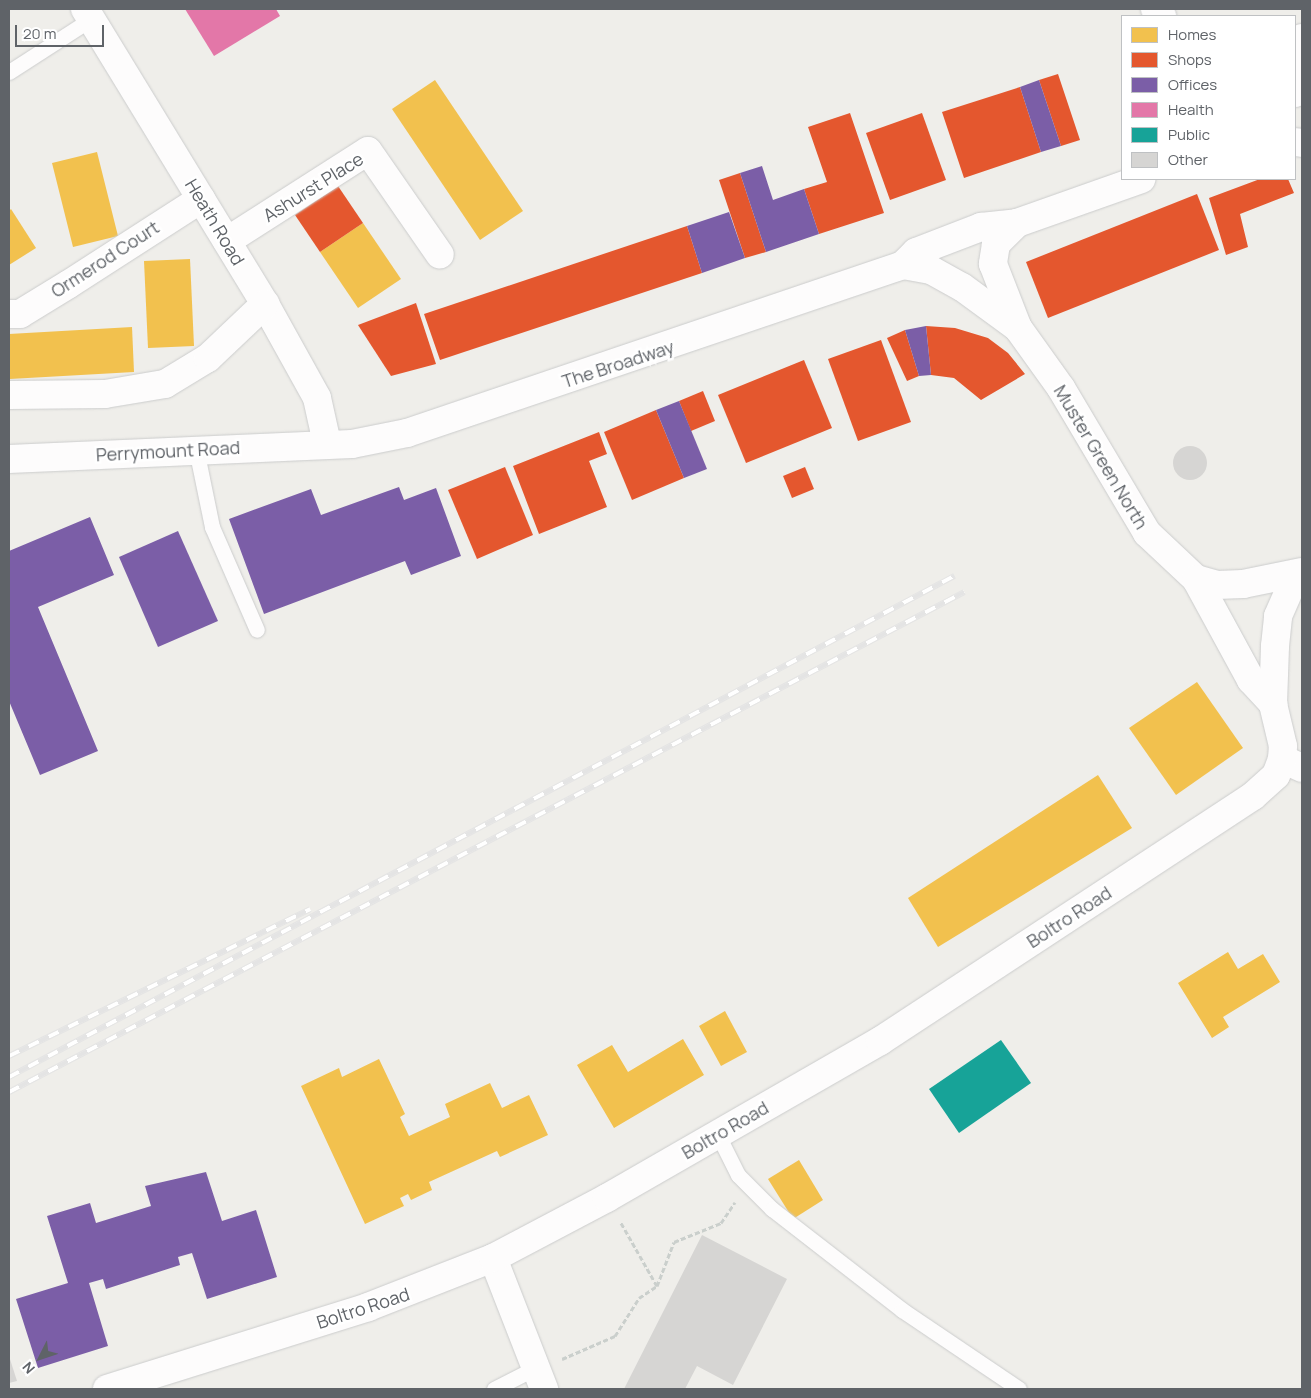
<!DOCTYPE html>
<style>
body{margin:0}
#map{position:relative;width:1311px;height:1398px;overflow:hidden;background:#efeeea;font-family:Manrope,sans-serif}
div>[style]{position:absolute}
.homes>*{inset:0;background:#f2c14e}
.shops>*{inset:0;background:#e4572e}
.offices>*{inset:0;background:#7b5ea7}
.health>*{inset:0;background:#e377a8}
.public>*{inset:0;background:#17a398}
.building>*{inset:0;background:#d6d5d3}
.round{border-radius:50%}
.path>*{height:3px;margin-top:-1.5px;transform-origin:0;background:repeating-linear-gradient(90deg,#cacfcc 0 5px,transparent 0 7.5px)}
.roads{filter:drop-shadow(0 0 1px #cbcccc) drop-shadow(0 0 1px #cbcccc)}
.lane>*{height:15px;margin:-7.5px;padding:0 7.5px;transform-origin:7.5px;border-radius:7.5px;background:#fdfcfc}
.street>*{height:28px;margin:-14px;padding:0 14px;transform-origin:14px;border-radius:14px;background:#fdfcfc}
.secondary>*{height:28px;margin:-14px;padding:0 14px;transform-origin:14px;border-radius:14px;background:#fdfcfc}
.rail>*{height:5.5px;margin-top:-2.75px;transform-origin:0;background:repeating-linear-gradient(90deg,#fff 0 11px,#e4e4e4 0 22px);box-sizing:border-box;border-block:1px solid #e4e4e4}
span{translate:-50% -50%;white-space:nowrap;text-align:center;line-height:1.15;-webkit-text-stroke:5px #fff;paint-order:stroke}
.street-label{font-size:18px;color:#5f6368}
.frame{position:absolute;inset:0;border:10px solid #5f6368;pointer-events:none}
.legend{position:absolute;left:1121px;top:15px;width:175px;height:165px;box-sizing:border-box;background:#fff;border:1px solid #bfc1c3;margin:0;padding:6px 9px;list-style:none;font-size:15px;color:#5f6368}
.legend li{display:flex;align-items:center;gap:10px;height:25px}
.legend b{width:25px;border:1px solid #bfc1c3}
.north{position:absolute;left:15px;top:1333px;width:50px;height:50px;-webkit-text-stroke:4px #fff;paint-order:stroke;rotate:229deg;font-size:14px;font-weight:700;line-height:20px;text-align:center;color:#5f6368}
.north::after{content:'';display:block;margin:auto;width:18px;height:22px;background:#5f6368;clip-path:polygon(50% 0,100% 100%,50% 72%,0 100%)}
.scale{position:absolute;left:15px;top:25px;width:89px;height:22px;box-sizing:border-box;border:2px solid #5f6368;border-top:0;padding-left:6px;font-size:15px;line-height:18px;white-space:nowrap;color:#5f6368;-webkit-text-stroke:4px #fff;paint-order:stroke}
</style>
<div id="map">
<div class="homes">
<i style="clip-path:polygon(435px 80px,523px 211px,480px 240px,392px 109px)"></i>
<i style="clip-path:polygon(97px 152px,118px 236px,73px 247px,52px 163px)"></i>
<i style="clip-path:polygon(11px 209px,36px 248px,9px 265px,9px 211px)"></i>
<i style="clip-path:polygon(363px 223px,401px 279px,358px 308px,320px 252px)"></i>
<i style="clip-path:polygon(190px 259px,194px 346px,148px 348px,144px 261px)"></i>
<i style="clip-path:polygon(132px 327px,134px 372px,10px 379px,9px 334px)"></i>
<i style="clip-path:polygon(1197px 682px,1243px 748px,1176px 795px,1129px 728px)"></i>
<i style="clip-path:polygon(1098px 775px,1132px 828px,938px 947px,908px 898px)"></i>
<i style="clip-path:polygon(1228px 952px,1238px 969px,1263px 954px,1280px 982px,1223px 1017px,1229px 1027px,1212px 1038px,1178px 983px)"></i>
<i style="clip-path:polygon(725px 1011px,747px 1052px,721px 1066px,699px 1026px)"></i>
<i style="clip-path:polygon(683px 1039px,704px 1075px,614px 1128px,577px 1065px,612px 1045px,628px 1072px)"></i>
<i style="clip-path:polygon(379px 1059px,405px 1114px,400px 1117px,409px 1136px,450px 1117px,445px 1104px,490px 1083px,502px 1108px,529px 1095px,548px 1135px,500px 1157px,497px 1151px,429px 1182px,432px 1190px,411px 1200px,408px 1194px,400px 1198px,404px 1206px,365px 1224px,301px 1086px,339px 1068px,342px 1077px)"></i>
<i style="clip-path:polygon(799px 1160px,823px 1200px,793px 1219px,768px 1179px)"></i>
</div>
<div class="shops">
<i style="clip-path:polygon(1058px 74px,1080px 140px,1061px 146px,1039px 80px)"></i>
<i style="clip-path:polygon(1020px 87px,1041px 152px,964px 178px,942px 112px)"></i>
<i style="clip-path:polygon(850px 113px,884px 213px,819px 234px,804px 189px,827px 182px,808px 127px)"></i>
<i style="clip-path:polygon(922px 113px,946px 180px,890px 200px,866px 133px)"></i>
<i style="clip-path:polygon(740px 173px,766px 252px,745px 258px,719px 180px)"></i>
<i style="clip-path:polygon(1260px 179px,1288px 179px,1294px 193px,1240px 214px,1248px 247px,1226px 255px,1209px 198px)"></i>
<i style="clip-path:polygon(338px 186px,363px 223px,320px 252px,295px 215px)"></i>
<i style="clip-path:polygon(1197px 194px,1219px 250px,1048px 318px,1026px 262px)"></i>
<i style="clip-path:polygon(687px 226px,702px 273px,440px 360px,424px 314px)"></i>
<i style="clip-path:polygon(416px 303px,436px 364px,391px 376px,358px 325px)"></i>
<i style="clip-path:polygon(926px 326px,955px 328px,988px 338px,1008px 353px,1025px 374px,981px 400px,954px 378px,931px 375px)"></i>
<i style="clip-path:polygon(905px 330px,919px 376px,907px 381px,887px 338px)"></i>
<i style="clip-path:polygon(881px 340px,911px 422px,858px 441px,828px 359px)"></i>
<i style="clip-path:polygon(804px 360px,832px 428px,746px 463px,718px 395px)"></i>
<i style="clip-path:polygon(703px 391px,715px 421px,691px 431px,679px 401px)"></i>
<i style="clip-path:polygon(656px 410px,684px 478px,632px 500px,604px 432px)"></i>
<i style="clip-path:polygon(599px 432px,607px 454px,589px 461px,607px 507px,539px 534px,513px 466px)"></i>
<i style="clip-path:polygon(505px 467px,533px 535px,477px 559px,448px 490px)"></i>
<i style="clip-path:polygon(805px 467px,814px 489px,792px 498px,783px 476px)"></i>
</div>
<div class="offices">
<i style="clip-path:polygon(1039px 80px,1061px 146px,1041px 152px,1020px 87px)"></i>
<i style="clip-path:polygon(762px 166px,773px 200px,804px 189px,819px 234px,766px 252px,740px 173px)"></i>
<i style="clip-path:polygon(729px 212px,745px 258px,702px 273px,687px 226px)"></i>
<i style="clip-path:polygon(926px 326px,931px 375px,919px 376px,905px 330px)"></i>
<i style="clip-path:polygon(679px 401px,707px 469px,684px 478px,656px 410px)"></i>
<i style="clip-path:polygon(399px 487px,404px 500px,436px 488px,461px 556px,411px 575px,405px 561px,264px 614px,229px 519px,311px 489px,321px 515px)"></i>
<i style="clip-path:polygon(90px 517px,114px 575px,38px 607px,98px 751px,40px 775px,9px 701px,9px 551px)"></i>
<i style="clip-path:polygon(178px 531px,218px 621px,158px 647px,119px 557px)"></i>
<i style="clip-path:polygon(206px 1172px,222px 1221px,256px 1210px,277px 1277px,207px 1299px,192px 1253px,178px 1257px,180px 1265px,106px 1289px,103px 1279px,89px 1283px,108px 1346px,38px 1368px,16px 1299px,68px 1283px,47px 1216px,90px 1203px,96px 1223px,151px 1206px,145px 1186px)"></i>
</div>
<div class="health">
<i style="clip-path:polygon(185px 9px,276px 9px,280px 16px,214px 56px)"></i>
</div>
<div class="public">
<i style="clip-path:polygon(1001px 1040px,1031px 1083px,959px 1133px,929px 1089px)"></i>
</div>
<div class="building">
<i class="round" style="left:1173px;top:446px;width:34px;height:34px"></i>
<i style="clip-path:polygon(702px 1235px,787px 1279px,733px 1385px,697px 1366px,685px 1389px,624px 1389px)"></i>
<i style="clip-path:polygon(9px 1356px,17px 1381px,9px 1383px)"></i>
</div>
<div class="path">
<i style="left:657px;top:1286px;width:47px;rotate:-68.9deg"></i>
<i style="left:674px;top:1242px;width:51px;rotate:-22deg"></i>
<i style="left:721px;top:1223px;width:25px;rotate:-56deg"></i>
<i style="left:562px;top:1359px;width:58px;rotate:-23.5deg"></i>
<i style="left:615px;top:1336px;width:45px;rotate:-57.7deg"></i>
<i style="left:639px;top:1298px;width:22px;rotate:-34deg"></i>
<i style="left:657px;top:1286px;width:73px;rotate:-119.7deg"></i>
</div>
<div class="roads">
<div class="lane">
<i style="left:9px;top:72px;width:98px;rotate:-32.9deg"></i>
<i style="left:196px;top:449px;width:80px;rotate:78.4deg"></i>
<i style="left:212px;top:527px;width:112px;rotate:66.4deg"></i>
<i style="left:718px;top:1135px;width:45px;rotate:63.4deg"></i>
<i style="left:738px;top:1175px;width:48px;rotate:45deg"></i>
<i style="left:772px;top:1209px;width:165px;rotate:37.8deg"></i>
<i style="left:902px;top:1310px;width:141px;rotate:34deg"></i>
<i style="left:494px;top:1389px;width:48px;rotate:-27.1deg"></i>
</div>
<div class="street">
<i style="left:85px;top:9px;width:346px;rotate:58.6deg"></i>
<i style="left:265px;top:304px;width:107px;rotate:61deg"></i>
<i style="left:317px;top:398px;width:46px;rotate:77.5deg"></i>
<i style="left:1155px;top:9px;width:10px;rotate:45deg"></i>
<i style="left:227px;top:241px;width:167px;rotate:-32.6deg"></i>
<i style="left:368px;top:151px;width:126px;rotate:55.3deg"></i>
<i style="left:9px;top:314px;width:11px"></i>
<i style="left:20px;top:314px;width:57px;rotate:-31.5deg"></i>
<i style="left:69px;top:284px;width:157px;rotate:-32.8deg"></i>
<i style="left:9px;top:395px;width:96px;rotate:-0.6deg"></i>
<i style="left:105px;top:394px;width:61px;rotate:-9.5deg"></i>
<i style="left:165px;top:384px;width:50px;rotate:-31.2deg"></i>
<i style="left:208px;top:358px;width:79px;rotate:-43.5deg"></i>
<i style="left:1282px;top:759px;width:22px;rotate:24deg"></i>
<i style="left:493px;top:1258px;width:141px;rotate:68.7deg"></i>
</div>
<div class="secondary">
<i style="left:1295px;top:93px;width:22px;rotate:-72deg"></i>
<i style="left:1302px;top:72px;width:34px;rotate:-90deg"></i>
<i style="left:1295px;top:142px;width:7px;rotate:8deg"></i>
<i style="left:1017px;top:223px;width:30px;rotate:135deg"></i>
<i style="left:996px;top:244px;width:20px;rotate:99deg"></i>
<i style="left:993px;top:264px;width:69px;rotate:68.7deg"></i>
<i style="left:903px;top:265px;width:28px;rotate:10deg"></i>
<i style="left:931px;top:270px;width:35px;rotate:29deg"></i>
<i style="left:962px;top:287px;width:69px;rotate:36.2deg"></i>
<i style="left:1018px;top:328px;width:74px;rotate:54.4deg"></i>
<i style="left:1061px;top:388px;width:169px;rotate:59.3deg"></i>
<i style="left:1147px;top:533px;width:67px;rotate:43.2deg"></i>
<i style="left:1196px;top:579px;width:115px;rotate:61.4deg"></i>
<i style="left:1251px;top:680px;width:33px;rotate:47deg"></i>
<i style="left:9px;top:459px;width:343px;rotate:-2.5deg"></i>
<i style="left:352px;top:444px;width:56px;rotate:-11.3deg"></i>
<i style="left:407px;top:433px;width:524px;rotate:-18.71deg"></i>
<i style="left:903px;top:265px;width:18px;rotate:-45deg"></i>
<i style="left:916px;top:252px;width:70px;rotate:-21deg"></i>
<i style="left:981px;top:227px;width:36px;rotate:-6deg"></i>
<i style="left:1017px;top:223px;width:132px;rotate:-19.5deg"></i>
<i style="left:1196px;top:579px;width:22px;rotate:16deg"></i>
<i style="left:1217px;top:585px;width:26px;rotate:-2deg"></i>
<i style="left:1243px;top:584px;width:60px;rotate:-11.5deg"></i>
<i style="left:107px;top:1389px;width:274px;rotate:-17.4deg"></i>
<i style="left:368px;top:1307px;width:134px;rotate:-21.4deg"></i>
<i style="left:493px;top:1258px;width:129px;rotate:-27.8deg"></i>
<i style="left:607px;top:1198px;width:315px;rotate:-29.9deg"></i>
<i style="left:880px;top:1041px;width:446px;rotate:-33.3deg"></i>
<i style="left:1253px;top:796px;width:31px;rotate:-42deg"></i>
<i style="left:1276px;top:775px;width:17px;rotate:-69deg"></i>
<i style="left:1282px;top:759px;width:13px;rotate:-86deg"></i>
<i style="left:1283px;top:746px;width:43px;rotate:-103.4deg"></i>
<i style="left:1273px;top:704px;width:58px;rotate:-88deg"></i>
<i style="left:1275px;top:646px;width:30px;rotate:-84deg"></i>
<i style="left:1278px;top:616px;width:43px;rotate:-66.4deg"></i>
</div>
</div>
<div class="rail">
<i style="left:9px;top:1056px;width:335px;rotate:-26deg"></i>
<i style="left:9px;top:1077px;width:1070px;rotate:-27.93deg"></i>
<i style="left:9px;top:1092px;width:1078px;rotate:-27.63deg"></i>
</div>
<div class="street-label">
<span style="left:313px;top:187px;rotate:-32deg">Ashurst Place</span>
<span style="left:215px;top:222px;rotate:59deg">Heath Road</span>
<span style="left:105px;top:259px;rotate:-33deg">Ormerod Court</span>
<span style="left:618px;top:364px;rotate:-18deg">The Broadway</span>
<span style="left:168px;top:451px;rotate:-3deg">Perrymount Road</span>
<span style="left:1101px;top:457px;rotate:59deg">Muster Green North</span>
<span style="left:1069px;top:917px;rotate:-33deg">Boltro Road</span>
<span style="left:725px;top:1130px;rotate:-30deg">Boltro Road</span>
<span style="left:363px;top:1308px;rotate:-18deg">Boltro Road</span>
</div>
<div class="frame"></div>
<ul class="legend">
<li><b style="height:14px;background:#f2c14e"></b>Homes</li>
<li><b style="height:14px;background:#e4572e"></b>Shops</li>
<li><b style="height:14px;background:#7b5ea7"></b>Offices</li>
<li><b style="height:14px;background:#e377a8"></b>Health</li>
<li><b style="height:14px;background:#17a398"></b>Public</li>
<li><b style="height:14px;background:#d6d5d3"></b>Other</li>
</ul>
<div class="north">N</div>
<div class="scale">20 m</div>
</div>
